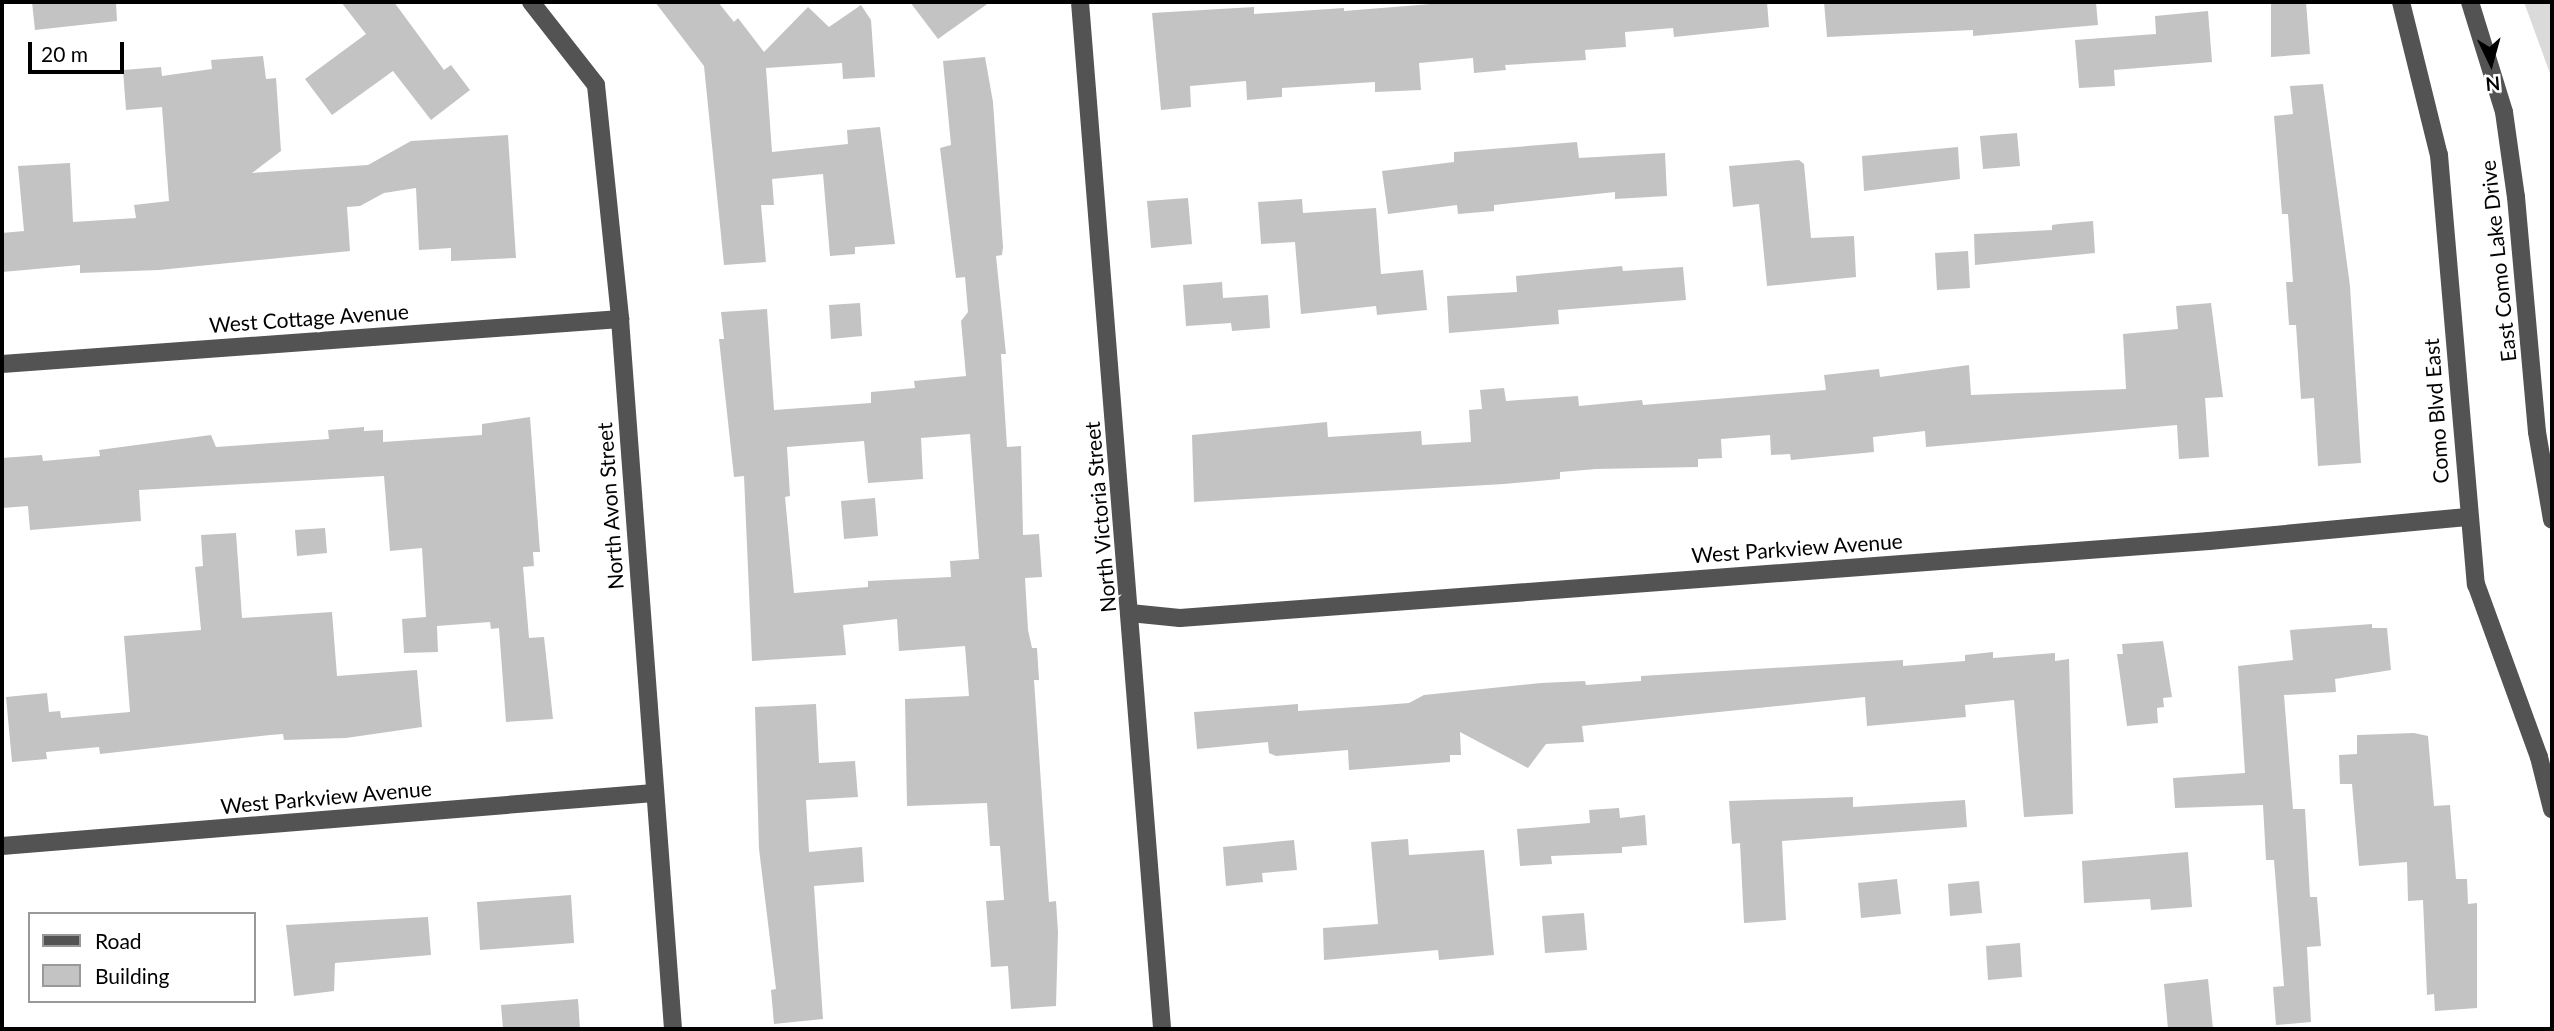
<!DOCTYPE html>
<style>
body{margin:0}
#map{position:relative;width:2554px;height:1031px;overflow:hidden;background:#fff;font-family:Lato,sans-serif}
div>[style]{position:absolute}
.green>*{inset:0;background:#dadada}
.building>*{inset:0;background:#c3c3c3}
.minor>*{height:18px;margin:-9px;padding:0 9px;transform-origin:9px;border-radius:9px;background:#535353}
span{translate:-50% -50%;white-space:nowrap;text-align:center;line-height:1.15;-webkit-text-stroke:6px #fff;paint-order:stroke}
.street-label{font-size:21px;color:#000}
.frame{position:absolute;inset:0;border:4px solid #000;pointer-events:none}
.legend{position:absolute;left:28px;top:912px;width:228px;height:91px;box-sizing:border-box;background:#fff;border:2px solid #999;margin:0;padding:9px 12px;list-style:none;font-size:21px;color:#000}
.legend li{display:flex;align-items:center;gap:14px;height:35px}
.legend b{width:35px;border:2px solid #999}
.north{position:absolute;left:2456px;top:28px;width:70px;height:70px;-webkit-text-stroke:5px #fff;paint-order:stroke;rotate:175deg;font-size:19px;font-weight:700;line-height:28px;text-align:center;color:#000}
.north::after{content:'';display:block;margin:auto;width:24px;height:32px;background:#000;clip-path:polygon(50% 0,100% 100%,50% 72%,0 100%)}
.scale{position:absolute;left:28px;top:42px;width:96px;height:32px;box-sizing:border-box;border:4px solid #000;border-top:0;padding-left:9px;font-size:21px;line-height:24px;white-space:nowrap;color:#000;-webkit-text-stroke:5px #fff;paint-order:stroke}
</style>
<div id="map">
<div class="green">
<i style="clip-path:polygon(2524px 2px,2552px 2px,2552px 79px)"></i>
</div>
<div class="building">
<i style="clip-path:polygon(32px 2px,116px 2px,117px 21px,35px 30px)"></i>
<i style="clip-path:polygon(341px 2px,394px 2px,444px 70px,451px 65px,470px 90px,431px 120px,393px 71px,332px 115px,305px 79px,366px 34px)"></i>
<i style="clip-path:polygon(655px 2px,718px 2px,734px 22px,738px 18px,764px 52px,808px 7px,829px 27px,861px 5px,871px 20px,875px 77px,843px 79px,842px 63px,766px 68px,772px 152px,848px 144px,847px 130px,880px 127px,895px 244px,855px 247px,855px 254px,830px 256px,823px 174px,772px 179px,774px 205px,761px 205px,766px 262px,724px 265px,704px 66px)"></i>
<i style="clip-path:polygon(910px 2px,990px 2px,938px 39px)"></i>
<i style="clip-path:polygon(1456px 2px,1767px 2px,1769px 27px,1674px 37px,1673px 28px,1625px 32px,1626px 47px,1585px 50px,1586px 60px,1505px 65px,1506px 70px,1474px 73px,1473px 58px,1419px 63px,1421px 90px,1375px 92px,1375px 82px,1282px 88px,1282px 97px,1247px 100px,1246px 81px,1190px 86px,1191px 107px,1161px 110px,1152px 13px,1254px 7px,1254px 14px,1344px 8px,1344px 11px)"></i>
<i style="clip-path:polygon(1824px 2px,2096px 2px,2098px 25px,1973px 36px,1973px 30px,1827px 37px)"></i>
<i style="clip-path:polygon(2271px 2px,2306px 2px,2310px 54px,2271px 57px)"></i>
<i style="clip-path:polygon(2208px 11px,2212px 62px,2114px 70px,2115px 86px,2079px 88px,2075px 40px,2156px 34px,2155px 16px)"></i>
<i style="clip-path:polygon(263px 56px,266px 79px,276px 78px,281px 151px,252px 173px,368px 165px,411px 141px,508px 135px,516px 258px,451px 261px,451px 248px,419px 250px,416px 188px,384px 193px,360px 206px,347px 207px,350px 251px,159px 270px,80px 273px,80px 265px,2px 272px,2px 233px,24px 231px,18px 166px,70px 163px,73px 222px,136px 218px,134px 205px,169px 201px,162px 107px,126px 110px,123px 70px,161px 67px,162px 76px,212px 69px,211px 60px)"></i>
<i style="clip-path:polygon(evenodd,985px 57px,993px 102px,1003px 247px,1002px 255px,996px 256px,1006px 354px,1001px 354px,1007px 447px,1021px 446px,1023px 535px,1039px 534px,1042px 577px,1025px 578px,1028px 630px,1032px 648px,1037px 648px,1039px 680px,1034px 680px,1049px 902px,1056px 901px,1058px 932px,1056px 1006px,1011px 1009px,1008px 966px,991px 967px,986px 901px,1004px 900px,1000px 846px,990px 846px,987px 803px,907px 806px,905px 699px,969px 696px,965px 646px,899px 651px,897px 619px,843px 625px,846px 655px,752px 661px,744px 476px,734px 477px,719px 339px,724px 339px,721px 312px,767px 309px,774px 410px,871px 403px,871px 392px,915px 388px,914px 381px,966px 376px,961px 321px,968px 312px,965px 277px,956px 278px,940px 148px,951px 145px,943px 61px,985px 57px,970px 434px,979px 559px,950px 561px,951px 577px,868px 581px,868px 587px,794px 593px,785px 497px,790px 496px,787px 447px,864px 441px,868px 483px,923px 479px,921px 438px,970px 434px)"></i>
<i style="clip-path:polygon(2323px 84px,2350px 286px,2361px 463px,2318px 466px,2314px 398px,2301px 399px,2296px 325px,2289px 325px,2286px 282px,2293px 282px,2288px 214px,2282px 214px,2274px 116px,2293px 114px,2290px 86px)"></i>
<i style="clip-path:polygon(2017px 133px,2020px 166px,1983px 169px,1980px 136px)"></i>
<i style="clip-path:polygon(1577px 142px,1579px 158px,1665px 153px,1667px 196px,1615px 199px,1615px 192px,1494px 205px,1494px 211px,1458px 214px,1457px 205px,1388px 214px,1382px 171px,1454px 162px,1454px 152px)"></i>
<i style="clip-path:polygon(1958px 147px,1960px 179px,1864px 191px,1862px 156px)"></i>
<i style="clip-path:polygon(1799px 160px,1804px 164px,1811px 238px,1854px 236px,1856px 277px,1767px 286px,1759px 204px,1733px 207px,1729px 166px)"></i>
<i style="clip-path:polygon(1188px 198px,1192px 244px,1151px 248px,1147px 201px)"></i>
<i style="clip-path:polygon(1302px 199px,1303px 213px,1376px 208px,1381px 274px,1423px 270px,1427px 310px,1377px 315px,1376px 306px,1301px 314px,1295px 242px,1261px 244px,1258px 202px)"></i>
<i style="clip-path:polygon(2093px 221px,2095px 253px,1975px 265px,1974px 234px,2052px 230px,2052px 225px,2059px 224px)"></i>
<i style="clip-path:polygon(1968px 251px,1970px 288px,1937px 290px,1935px 253px)"></i>
<i style="clip-path:polygon(1622px 266px,1623px 271px,1683px 267px,1686px 300px,1558px 310px,1559px 324px,1449px 333px,1447px 296px,1517px 292px,1516px 276px)"></i>
<i style="clip-path:polygon(1222px 282px,1223px 298px,1268px 295px,1270px 328px,1232px 331px,1231px 323px,1186px 326px,1183px 285px)"></i>
<i style="clip-path:polygon(860px 303px,862px 336px,831px 339px,829px 305px)"></i>
<i style="clip-path:polygon(2211px 303px,2223px 397px,2205px 398px,2209px 457px,2179px 459px,2177px 425px,1926px 447px,1925px 431px,1873px 437px,1874px 452px,1791px 460px,1790px 454px,1771px 455px,1770px 435px,1721px 439px,1722px 458px,1698px 459px,1698px 467px,1596px 469px,1560px 472px,1560px 479px,1504px 484px,1194px 502px,1192px 435px,1327px 422px,1328px 437px,1421px 431px,1422px 445px,1471px 442px,1469px 410px,1482px 409px,1480px 390px,1504px 388px,1506px 401px,1578px 396px,1579px 406px,1642px 400px,1643px 405px,1826px 390px,1824px 375px,1879px 369px,1880px 377px,1969px 365px,1971px 395px,2126px 389px,2123px 334px,2178px 329px,2176px 306px)"></i>
<i style="clip-path:polygon(530px 417px,540px 552px,533px 552px,534px 566px,523px 567px,529px 638px,544px 637px,553px 719px,506px 722px,499px 628px,491px 629px,490px 622px,437px 626px,438px 652px,404px 653px,402px 619px,426px 617px,422px 548px,390px 551px,384px 476px,139px 490px,141px 521px,30px 530px,28px 506px,2px 508px,2px 458px,42px 455px,43px 461px,100px 456px,99px 450px,211px 435px,216px 447px,329px 439px,328px 430px,364px 427px,364px 431px,383px 430px,383px 442px,482px 435px,482px 424px)"></i>
<i style="clip-path:polygon(875px 498px,878px 536px,844px 539px,841px 501px)"></i>
<i style="clip-path:polygon(325px 528px,327px 553px,297px 556px,295px 530px)"></i>
<i style="clip-path:polygon(236px 533px,242px 618px,332px 612px,337px 676px,417px 670px,422px 727px,346px 738px,284px 740px,283px 734px,270px 735px,100px 754px,99px 747px,46px 752px,47px 759px,12px 762px,6px 697px,47px 693px,49px 712px,60px 711px,61px 718px,130px 712px,124px 636px,201px 630px,195px 567px,203px 566px,201px 535px)"></i>
<i style="clip-path:polygon(2372px 624px,2372px 628px,2387px 628px,2391px 670px,2335px 679px,2336px 692px,2284px 695px,2293px 809px,2305px 809px,2310px 897px,2317px 897px,2321px 946px,2307px 947px,2311px 1022px,2276px 1025px,2273px 987px,2284px 986px,2274px 860px,2266px 860px,2263px 805px,2175px 808px,2173px 778px,2245px 773px,2238px 666px,2293px 660px,2290px 630px)"></i>
<i style="clip-path:polygon(2163px 641px,2172px 697px,2163px 698px,2164px 707px,2157px 708px,2158px 723px,2127px 726px,2117px 654px,2123px 654px,2122px 644px)"></i>
<i style="clip-path:polygon(1993px 652px,1993px 658px,2055px 653px,2055px 661px,2069px 659px,2073px 814px,2024px 817px,2014px 700px,1965px 705px,1966px 717px,1867px 726px,1865px 697px,1582px 726px,1584px 742px,1546px 744px,1528px 768px,1460px 732px,1461px 755px,1450px 755px,1450px 762px,1349px 770px,1348px 750px,1276px 756px,1269px 753px,1268px 742px,1197px 749px,1194px 712px,1298px 704px,1298px 711px,1371px 706px,1409px 703px,1424px 695px,1541px 683px,1585px 681px,1586px 685px,1641px 681px,1641px 676px,1903px 660px,1903px 666px,1965px 661px,1965px 655px)"></i>
<i style="clip-path:polygon(816px 704px,819px 763px,855px 761px,858px 797px,806px 800px,809px 852px,862px 847px,864px 882px,814px 886px,823px 1019px,774px 1024px,771px 990px,776px 989px,759px 849px,755px 707px)"></i>
<i style="clip-path:polygon(2414px 733px,2428px 736px,2434px 806px,2450px 805px,2456px 879px,2467px 879px,2468px 904px,2477px 903px,2477px 1008px,2435px 1011px,2434px 994px,2427px 995px,2423px 900px,2408px 901px,2407px 862px,2359px 866px,2352px 784px,2340px 784px,2339px 755px,2357px 754px,2357px 735px)"></i>
<i style="clip-path:polygon(1853px 797px,1853px 807px,1965px 800px,1967px 827px,1782px 841px,1786px 920px,1744px 923px,1740px 843px,1732px 844px,1729px 801px)"></i>
<i style="clip-path:polygon(1619px 808px,1620px 818px,1645px 815px,1647px 845px,1622px 847px,1622px 853px,1551px 856px,1552px 864px,1520px 866px,1517px 829px,1590px 823px,1589px 810px)"></i>
<i style="clip-path:polygon(1408px 839px,1409px 855px,1484px 850px,1494px 955px,1439px 960px,1438px 950px,1324px 960px,1323px 928px,1378px 924px,1371px 842px)"></i>
<i style="clip-path:polygon(1294px 840px,1297px 870px,1262px 873px,1263px 882px,1226px 886px,1223px 847px)"></i>
<i style="clip-path:polygon(2188px 852px,2192px 907px,2151px 910px,2150px 899px,2084px 903px,2082px 861px)"></i>
<i style="clip-path:polygon(1897px 879px,1901px 914px,1861px 918px,1858px 883px)"></i>
<i style="clip-path:polygon(1979px 881px,1982px 913px,1950px 916px,1948px 884px)"></i>
<i style="clip-path:polygon(571px 895px,574px 943px,480px 950px,477px 902px)"></i>
<i style="clip-path:polygon(1584px 913px,1587px 950px,1545px 953px,1542px 916px)"></i>
<i style="clip-path:polygon(428px 917px,431px 955px,335px 963px,334px 991px,294px 996px,286px 925px)"></i>
<i style="clip-path:polygon(2020px 943px,2022px 977px,1988px 980px,1986px 946px)"></i>
<i style="clip-path:polygon(2208px 979px,2213px 1029px,2168px 1029px,2164px 984px)"></i>
<i style="clip-path:polygon(578px 999px,580px 1029px,503px 1029px,501px 1005px)"></i>
</div>
<div class="minor">
<i style="left:531px;top:2px;width:105px;rotate:51.9deg"></i>
<i style="left:596px;top:85px;width:235px;rotate:84.1deg"></i>
<i style="left:620px;top:319px;width:712px;rotate:85.73deg"></i>
<i style="left:1080px;top:2px;width:1030px;rotate:85.43deg"></i>
<i style="left:2401px;top:2px;width:158px;rotate:76.1deg"></i>
<i style="left:2439px;top:155px;width:431px;rotate:85.1deg"></i>
<i style="left:2476px;top:584px;width:184px;rotate:70deg"></i>
<i style="left:2539px;top:757px;width:54px;rotate:76deg"></i>
<i style="left:2470px;top:2px;width:115px;rotate:72.8deg"></i>
<i style="left:2504px;top:112px;width:86px;rotate:82deg"></i>
<i style="left:2516px;top:197px;width:236px;rotate:84.9deg"></i>
<i style="left:2537px;top:432px;width:89px;rotate:80.3deg"></i>
<i style="left:2px;top:364px;width:620px;rotate:-4.16deg"></i>
<i style="left:1130px;top:613px;width:50px;rotate:5.7deg"></i>
<i style="left:1180px;top:618px;width:1032px;rotate:-4.28deg"></i>
<i style="left:2209px;top:541px;width:259px;rotate:-5.3deg"></i>
<i style="left:2px;top:846px;width:654px;rotate:-4.65deg"></i>
</div>
<div class="street-label">
<span style="left:2498px;top:261px;rotate:-96deg">East Como Lake Drive</span>
<span style="left:309px;top:318px;rotate:-4deg">West Cottage Avenue</span>
<span style="left:2436px;top:411px;rotate:-94deg">Como Blvd East</span>
<span style="left:610px;top:506px;rotate:-94deg">North Avon Street</span>
<span style="left:1100px;top:517px;rotate:-95deg">North Victoria Street</span>
<span style="left:1797px;top:548px;rotate:-4deg">West Parkview Avenue</span>
<span style="left:326px;top:797px;rotate:-5deg">West Parkview Avenue</span>
</div>
<div class="frame"></div>
<ul class="legend">
<li><b style="height:9px;background:#535353"></b>Road</li>
<li><b style="height:19px;background:#c3c3c3"></b>Building</li>
</ul>
<div class="north">N</div>
<div class="scale">20 m</div>
</div>
